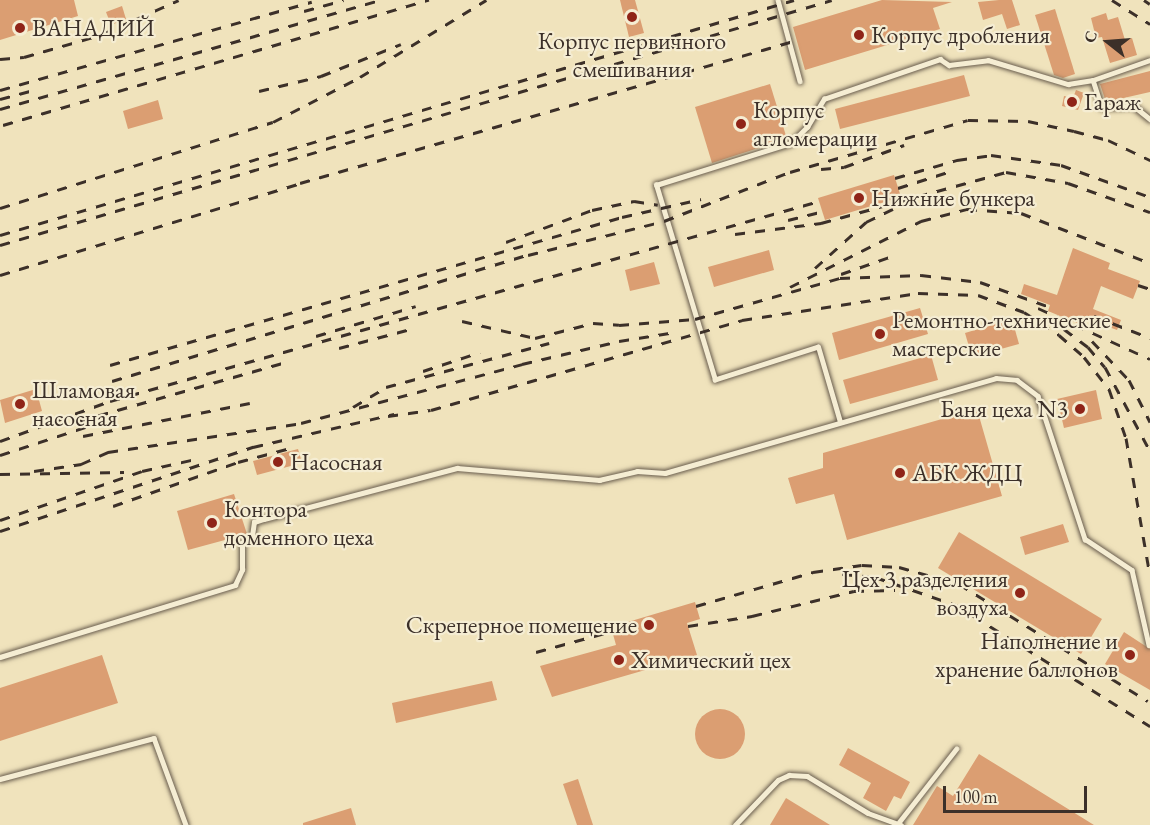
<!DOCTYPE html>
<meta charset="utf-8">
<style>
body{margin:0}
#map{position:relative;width:1150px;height:825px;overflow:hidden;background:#f0e3bc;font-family:"EB Garamond",serif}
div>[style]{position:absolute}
.building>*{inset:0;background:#db9e72}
.round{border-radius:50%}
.roads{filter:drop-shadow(0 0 2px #695d4e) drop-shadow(0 0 2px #695d4e)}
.service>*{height:4.5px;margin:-2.25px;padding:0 2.25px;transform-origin:2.25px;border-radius:2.25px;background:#f5edd3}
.rail>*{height:3px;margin-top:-1.5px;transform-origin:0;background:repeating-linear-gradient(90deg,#3c3029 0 10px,transparent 0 20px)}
.dots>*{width:16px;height:16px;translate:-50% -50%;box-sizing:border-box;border:3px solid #f5edd3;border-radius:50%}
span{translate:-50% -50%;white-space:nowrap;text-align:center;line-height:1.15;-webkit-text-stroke:4.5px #f5edd3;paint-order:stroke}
.poi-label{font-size:24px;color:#3c3029}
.left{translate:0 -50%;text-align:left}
.right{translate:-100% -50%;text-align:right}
.north{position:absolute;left:1078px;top:12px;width:60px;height:60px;-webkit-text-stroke:4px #f5edd3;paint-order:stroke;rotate:287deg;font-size:16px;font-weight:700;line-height:24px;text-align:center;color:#3c3029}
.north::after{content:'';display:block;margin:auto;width:21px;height:27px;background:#3c3029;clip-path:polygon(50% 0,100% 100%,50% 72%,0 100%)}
.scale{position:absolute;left:943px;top:786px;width:144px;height:27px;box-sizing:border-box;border:3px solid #3c3029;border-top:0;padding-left:8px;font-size:18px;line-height:21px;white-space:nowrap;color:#3c3029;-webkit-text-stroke:4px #f5edd3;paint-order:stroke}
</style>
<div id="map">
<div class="building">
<i style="clip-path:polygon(0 0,74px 0,78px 16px,0 40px)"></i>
<i style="clip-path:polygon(620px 0,635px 0,644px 33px,629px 37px)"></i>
<i style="clip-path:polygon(882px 0,952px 2px,933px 8px,940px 29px,805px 70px,793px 27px)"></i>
<i style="clip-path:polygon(999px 0,1012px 0,1020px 25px,1007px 29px,1002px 14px,983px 20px,978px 2px)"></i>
<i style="clip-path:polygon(122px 6px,126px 19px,111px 25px,106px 12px)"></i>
<i style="clip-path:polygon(1055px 9px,1075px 74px,1063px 78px,1054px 75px,1035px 15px)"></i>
<i style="clip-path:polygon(1106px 13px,1108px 20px,1118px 17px,1125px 40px,1132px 38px,1137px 55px,1110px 63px,1102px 37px,1096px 38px,1091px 18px)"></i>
<i style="clip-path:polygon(1150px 71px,1150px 92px,1106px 102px,1100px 84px)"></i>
<i style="clip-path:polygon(964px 75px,970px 96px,840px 129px,835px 109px)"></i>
<i style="clip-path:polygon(770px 84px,787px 139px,712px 163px,695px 107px)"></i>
<i style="clip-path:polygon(1076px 90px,1084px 93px,1078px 110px,1062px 106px,1064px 96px,1073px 98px)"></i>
<i style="clip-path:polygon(158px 100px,163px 119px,128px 129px,123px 111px)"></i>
<i style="clip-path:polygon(894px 175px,901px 197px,825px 220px,818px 198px)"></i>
<i style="clip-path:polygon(1073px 248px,1110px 263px,1108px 269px,1140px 281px,1133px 299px,1101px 286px,1093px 309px,1121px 320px,1117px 330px,1087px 319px,1084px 326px,1048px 311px,1050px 305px,1021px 294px,1024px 284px,1057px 295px)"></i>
<i style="clip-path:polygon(769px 250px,774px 270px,714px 287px,708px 267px)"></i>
<i style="clip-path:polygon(654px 262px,660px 284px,630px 291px,625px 270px)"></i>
<i style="clip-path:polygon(920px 308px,928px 334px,839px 360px,832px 333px)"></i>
<i style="clip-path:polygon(1012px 319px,1019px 344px,972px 357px,965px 333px)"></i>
<i style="clip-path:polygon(931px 355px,938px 380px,850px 404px,843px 380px)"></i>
<i style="clip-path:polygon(36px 389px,42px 411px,5px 423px,0 400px)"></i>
<i style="clip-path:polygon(1096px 390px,1102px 419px,1064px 428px,1057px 399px)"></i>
<i style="clip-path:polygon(977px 409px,1002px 496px,847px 540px,834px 494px,796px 504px,788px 478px,823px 468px,823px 453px)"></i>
<i style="clip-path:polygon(298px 449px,302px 463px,257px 475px,253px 461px)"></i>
<i style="clip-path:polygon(234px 494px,247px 534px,188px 550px,177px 511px)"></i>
<i style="clip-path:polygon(1063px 524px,1069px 542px,1025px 555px,1020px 537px)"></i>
<i style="clip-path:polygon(959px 532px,1102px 619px,1081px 654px,938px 568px)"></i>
<i style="clip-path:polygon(695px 602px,700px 619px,687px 623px,697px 655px,552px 697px,540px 666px,616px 645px,611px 627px)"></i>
<i style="clip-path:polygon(1124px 632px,1150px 649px,1150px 690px,1105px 664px)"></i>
<i style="clip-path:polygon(102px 655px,118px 703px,0 741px,0 688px)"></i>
<i style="clip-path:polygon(492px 681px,497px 700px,396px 723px,392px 703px)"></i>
<i class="round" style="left:695px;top:709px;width:50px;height:50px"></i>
<i style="clip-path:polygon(848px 748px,910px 782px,901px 799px,894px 796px,886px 811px,863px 798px,871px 783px,839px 765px)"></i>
<i style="clip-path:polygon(979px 754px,1094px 825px,913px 825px,937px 786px,953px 796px)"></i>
<i style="clip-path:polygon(578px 779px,593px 825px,577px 825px,563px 784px)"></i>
<i style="clip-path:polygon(786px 798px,830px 825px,770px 825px)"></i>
<i style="clip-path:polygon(351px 808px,356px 825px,303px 825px,303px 823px)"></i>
</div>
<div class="roads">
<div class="service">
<i style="left:778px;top:0;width:84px;rotate:74.8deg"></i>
<i style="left:1093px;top:80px;width:28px;rotate:72deg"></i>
<i style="left:1102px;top:107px;width:32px;rotate:-2deg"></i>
<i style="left:1134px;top:106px;width:21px;rotate:39deg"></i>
<i style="left:840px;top:422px;width:78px;rotate:-106.3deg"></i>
<i style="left:818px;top:347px;width:108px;rotate:162.2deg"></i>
<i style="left:715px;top:380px;width:204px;rotate:-106.8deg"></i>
<i style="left:656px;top:185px;width:141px;rotate:-17.3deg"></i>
<i style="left:791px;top:143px;width:23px;rotate:-45deg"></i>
<i style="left:807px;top:127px;width:33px;rotate:-59deg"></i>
<i style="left:824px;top:99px;width:123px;rotate:-19deg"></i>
<i style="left:940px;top:59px;width:11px;rotate:34deg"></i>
<i style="left:949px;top:65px;width:39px;rotate:-7deg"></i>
<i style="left:988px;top:60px;width:84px;rotate:16.7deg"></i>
<i style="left:1068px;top:84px;width:25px;rotate:-9deg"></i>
<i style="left:1093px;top:80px;width:60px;rotate:-19.3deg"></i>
<i style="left:0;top:657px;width:246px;rotate:-17deg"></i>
<i style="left:235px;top:585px;width:17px;rotate:-65deg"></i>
<i style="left:242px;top:570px;width:27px;rotate:-90deg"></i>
<i style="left:242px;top:543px;width:12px;rotate:-35deg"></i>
<i style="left:252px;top:536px;width:14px;rotate:-82deg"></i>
<i style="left:254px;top:522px;width:10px;rotate:-17deg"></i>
<i style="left:264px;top:519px;width:200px;rotate:-14.8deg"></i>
<i style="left:457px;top:468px;width:143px;rotate:4.8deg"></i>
<i style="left:599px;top:480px;width:39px;rotate:-13deg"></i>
<i style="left:637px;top:471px;width:28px;rotate:4deg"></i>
<i style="left:665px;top:473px;width:344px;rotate:-16deg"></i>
<i style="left:996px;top:378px;width:21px;rotate:5deg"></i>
<i style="left:1017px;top:380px;width:26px;rotate:37deg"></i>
<i style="left:1038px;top:396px;width:151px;rotate:71.8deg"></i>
<i style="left:1085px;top:539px;width:56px;rotate:33.4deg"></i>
<i style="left:1132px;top:570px;width:77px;rotate:77.2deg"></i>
<i style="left:0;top:779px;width:159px;rotate:-14.9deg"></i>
<i style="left:154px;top:738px;width:93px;rotate:69.8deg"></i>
<i style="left:899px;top:822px;width:93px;rotate:-52deg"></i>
<i style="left:735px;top:825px;width:62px;rotate:-46.3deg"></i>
<i style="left:778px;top:780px;width:12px;rotate:-24deg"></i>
<i style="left:789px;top:775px;width:18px;rotate:3deg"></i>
<i style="left:807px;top:776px;width:71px;rotate:31.2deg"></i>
<i style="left:868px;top:813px;width:35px;rotate:20deg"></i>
</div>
</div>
<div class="rail">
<i style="left:1112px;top:0;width:45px;rotate:32.3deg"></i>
<i style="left:1144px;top:0;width:7px;rotate:34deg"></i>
<i style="left:304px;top:11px;width:41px;rotate:-15.4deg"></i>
<i style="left:0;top:59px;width:24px;rotate:-5deg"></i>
<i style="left:24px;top:57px;width:79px;rotate:-16.1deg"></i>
<i style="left:100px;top:35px;width:86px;rotate:-23.9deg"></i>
<i style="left:0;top:90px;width:324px;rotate:-15.8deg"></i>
<i style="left:259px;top:91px;width:64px;rotate:-13.6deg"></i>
<i style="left:321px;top:76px;width:86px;rotate:-21.8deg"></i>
<i style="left:0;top:99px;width:31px;rotate:-15deg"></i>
<i style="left:0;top:109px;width:394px;rotate:-16deg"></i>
<i style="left:3px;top:125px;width:444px;rotate:-16.4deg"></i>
<i style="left:821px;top:169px;width:23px;rotate:-5deg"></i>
<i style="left:844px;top:167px;width:64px;rotate:-20.1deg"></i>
<i style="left:895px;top:178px;width:65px;rotate:-16.2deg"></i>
<i style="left:957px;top:160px;width:34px;rotate:-8deg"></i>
<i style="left:991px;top:155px;width:71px;rotate:8.1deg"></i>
<i style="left:1061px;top:165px;width:95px;rotate:19.8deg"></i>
<i style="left:898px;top:188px;width:59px;rotate:-17.8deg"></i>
<i style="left:0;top:208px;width:286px;rotate:-17.5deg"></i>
<i style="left:273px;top:122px;width:98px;rotate:-27.3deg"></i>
<i style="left:360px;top:77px;width:148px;rotate:-31.4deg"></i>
<i style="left:788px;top:220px;width:36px;rotate:-14deg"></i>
<i style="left:735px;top:234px;width:87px;rotate:-7.3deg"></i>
<i style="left:821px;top:223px;width:192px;rotate:-15.4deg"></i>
<i style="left:1006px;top:172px;width:63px;rotate:10.1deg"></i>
<i style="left:1068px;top:183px;width:87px;rotate:19.5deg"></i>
<i style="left:0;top:235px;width:828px;rotate:-16.49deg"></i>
<i style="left:506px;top:242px;width:92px;rotate:-20.4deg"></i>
<i style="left:592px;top:210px;width:43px;rotate:-12.1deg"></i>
<i style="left:634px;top:201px;width:24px;rotate:9deg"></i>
<i style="left:0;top:245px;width:867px;rotate:-16.41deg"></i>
<i style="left:815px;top:268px;width:69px;rotate:-42deg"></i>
<i style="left:866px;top:222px;width:30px;rotate:-26deg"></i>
<i style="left:841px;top:274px;width:57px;rotate:-19.4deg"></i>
<i style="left:0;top:275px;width:314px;rotate:-17deg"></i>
<i style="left:300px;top:183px;width:517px;rotate:-16.05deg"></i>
<i style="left:1138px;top:285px;width:13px;rotate:18deg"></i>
<i style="left:790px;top:287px;width:147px;rotate:-26.7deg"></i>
<i style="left:921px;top:221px;width:48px;rotate:-14.6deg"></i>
<i style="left:967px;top:209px;width:54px;rotate:4.2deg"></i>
<i style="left:1021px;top:213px;width:138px;rotate:21.2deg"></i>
<i style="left:1038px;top:308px;width:123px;rotate:24.5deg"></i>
<i style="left:1094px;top:316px;width:60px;rotate:21.4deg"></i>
<i style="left:462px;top:321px;width:75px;rotate:13.1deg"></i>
<i style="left:535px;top:338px;width:60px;rotate:-14.5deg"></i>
<i style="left:593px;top:323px;width:26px;rotate:4deg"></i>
<i style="left:619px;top:325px;width:76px;rotate:-4.5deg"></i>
<i style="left:695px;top:319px;width:151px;rotate:-15.8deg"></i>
<i style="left:840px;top:278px;width:81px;rotate:-2.1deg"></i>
<i style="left:921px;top:275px;width:59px;rotate:6.8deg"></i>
<i style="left:980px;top:282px;width:74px;rotate:19.7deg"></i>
<i style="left:1064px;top:329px;width:30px;rotate:37deg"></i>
<i style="left:1088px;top:347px;width:26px;rotate:50deg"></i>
<i style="left:1105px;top:367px;width:95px;rotate:61.8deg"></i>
<i style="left:316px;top:336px;width:104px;rotate:-16.7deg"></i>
<i style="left:1092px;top:341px;width:54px;rotate:46.5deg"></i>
<i style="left:1129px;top:380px;width:47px;rotate:63.4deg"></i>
<i style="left:339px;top:348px;width:78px;rotate:-14.9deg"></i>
<i style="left:110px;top:365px;width:533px;rotate:-16.12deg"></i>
<i style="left:622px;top:217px;width:81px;rotate:-12.8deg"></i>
<i style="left:423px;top:371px;width:60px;rotate:-18.4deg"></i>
<i style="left:112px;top:381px;width:435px;rotate:-16.9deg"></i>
<i style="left:528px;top:255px;width:140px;rotate:-14deg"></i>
<i style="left:664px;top:221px;width:135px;rotate:-21.3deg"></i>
<i style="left:790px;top:172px;width:185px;rotate:-16.3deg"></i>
<i style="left:968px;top:120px;width:60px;rotate:1deg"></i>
<i style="left:1028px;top:121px;width:47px;rotate:12.3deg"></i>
<i style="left:1074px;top:131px;width:35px;rotate:15deg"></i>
<i style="left:1108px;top:140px;width:47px;rotate:25.5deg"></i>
<i style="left:353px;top:407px;width:39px;rotate:-31deg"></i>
<i style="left:386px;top:387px;width:169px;rotate:-15.1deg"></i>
<i style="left:388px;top:416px;width:43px;rotate:-7.9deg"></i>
<i style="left:431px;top:410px;width:324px;rotate:-16.1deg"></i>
<i style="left:742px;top:320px;width:178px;rotate:-8.7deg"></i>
<i style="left:918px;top:293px;width:60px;rotate:1.9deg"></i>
<i style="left:978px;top:295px;width:49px;rotate:20.3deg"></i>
<i style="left:1024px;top:312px;width:42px;rotate:33.3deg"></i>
<i style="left:1059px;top:335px;width:33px;rotate:41deg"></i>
<i style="left:1084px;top:357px;width:41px;rotate:52deg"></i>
<i style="left:1109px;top:389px;width:52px;rotate:70.9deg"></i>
<i style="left:1126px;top:438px;width:140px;rotate:80.1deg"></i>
<i style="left:79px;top:421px;width:218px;rotate:-15.9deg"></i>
<i style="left:83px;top:436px;width:170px;rotate:-11.2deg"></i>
<i style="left:0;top:441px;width:117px;rotate:-20deg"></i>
<i style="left:110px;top:401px;width:737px;rotate:-15.75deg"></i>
<i style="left:0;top:455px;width:100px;rotate:-18.1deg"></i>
<i style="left:34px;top:471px;width:48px;rotate:-8.5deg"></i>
<i style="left:81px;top:464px;width:30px;rotate:-24deg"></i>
<i style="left:108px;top:452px;width:195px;rotate:-8.5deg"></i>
<i style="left:301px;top:423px;width:229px;rotate:-14.9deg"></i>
<i style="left:522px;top:364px;width:100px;rotate:-13.3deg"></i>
<i style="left:619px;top:341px;width:51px;rotate:-9.1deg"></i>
<i style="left:0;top:474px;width:124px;rotate:-0.9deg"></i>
<i style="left:113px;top:506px;width:133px;rotate:-19.4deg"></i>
<i style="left:238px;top:462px;width:58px;rotate:-15deg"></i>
<i style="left:0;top:520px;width:150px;rotate:-19deg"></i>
<i style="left:142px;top:471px;width:59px;rotate:-12.6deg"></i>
<i style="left:0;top:531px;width:267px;rotate:-18.4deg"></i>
<i style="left:253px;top:447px;width:145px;rotate:-13.2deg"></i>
<i style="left:842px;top:574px;width:33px;rotate:5deg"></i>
<i style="left:875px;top:577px;width:86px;rotate:19.1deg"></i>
<i style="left:956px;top:605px;width:229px;rotate:32deg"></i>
<i style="left:696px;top:606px;width:122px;rotate:-16.2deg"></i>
<i style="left:813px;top:572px;width:49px;rotate:-8.1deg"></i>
<i style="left:862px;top:565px;width:37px;rotate:3deg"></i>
<i style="left:899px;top:567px;width:62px;rotate:15.8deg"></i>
<i style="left:959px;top:584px;width:222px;rotate:31.8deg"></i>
<i style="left:688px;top:626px;width:65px;rotate:-8.9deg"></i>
<i style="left:752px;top:616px;width:105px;rotate:-13.8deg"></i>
<i style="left:854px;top:591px;width:41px;rotate:-1.4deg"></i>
<i style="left:536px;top:652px;width:79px;rotate:-15.4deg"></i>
</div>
<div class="dots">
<i style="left:632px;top:17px;background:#8f2418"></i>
<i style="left:20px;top:28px;background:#8f2418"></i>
<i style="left:859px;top:35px;background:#8f2418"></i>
<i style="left:1072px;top:102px;background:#8f2418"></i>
<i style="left:741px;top:124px;background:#8f2418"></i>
<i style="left:859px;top:198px;background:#8f2418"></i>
<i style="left:880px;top:334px;background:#8f2418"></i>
<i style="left:20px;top:404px;background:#8f2418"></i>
<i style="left:1080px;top:409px;background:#8f2418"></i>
<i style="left:278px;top:462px;background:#8f2418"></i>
<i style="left:900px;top:473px;background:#8f2418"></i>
<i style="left:212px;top:523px;background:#8f2418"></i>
<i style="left:1020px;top:593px;background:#8f2418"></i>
<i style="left:649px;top:625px;background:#8f2418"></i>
<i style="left:1130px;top:655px;background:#8f2418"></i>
<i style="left:619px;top:660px;background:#8f2418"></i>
</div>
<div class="poi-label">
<span class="left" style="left:32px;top:28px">ВАНАДИЙ</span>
<span class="left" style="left:871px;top:35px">Корпус дробления</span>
<span style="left:632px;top:55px">Корпус первичного<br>смешивания</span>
<span class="left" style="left:1084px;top:102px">Гараж</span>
<span class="left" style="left:753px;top:124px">Корпус<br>агломерации</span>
<span class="left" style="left:871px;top:198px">Нижние бункера</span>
<span class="left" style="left:892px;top:334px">Ремонтно-технические<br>мастерские</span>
<span class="left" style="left:32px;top:404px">Шламовая<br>насосная</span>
<span class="right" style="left:1068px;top:409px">Баня цеха N3</span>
<span class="left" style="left:290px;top:462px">Насосная</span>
<span class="left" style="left:912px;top:473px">АБК ЖДЦ</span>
<span class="left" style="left:224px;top:523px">Контора<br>доменного цеха</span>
<span class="right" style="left:1008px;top:593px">Цех 3 разделения<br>воздуха</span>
<span class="right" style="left:637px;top:625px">Скреперное помещение</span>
<span class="right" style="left:1118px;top:655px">Наполнение и<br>хранение баллонов</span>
<span class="left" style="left:631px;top:660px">Химический цех</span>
</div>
<div class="north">С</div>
<div class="scale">100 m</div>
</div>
